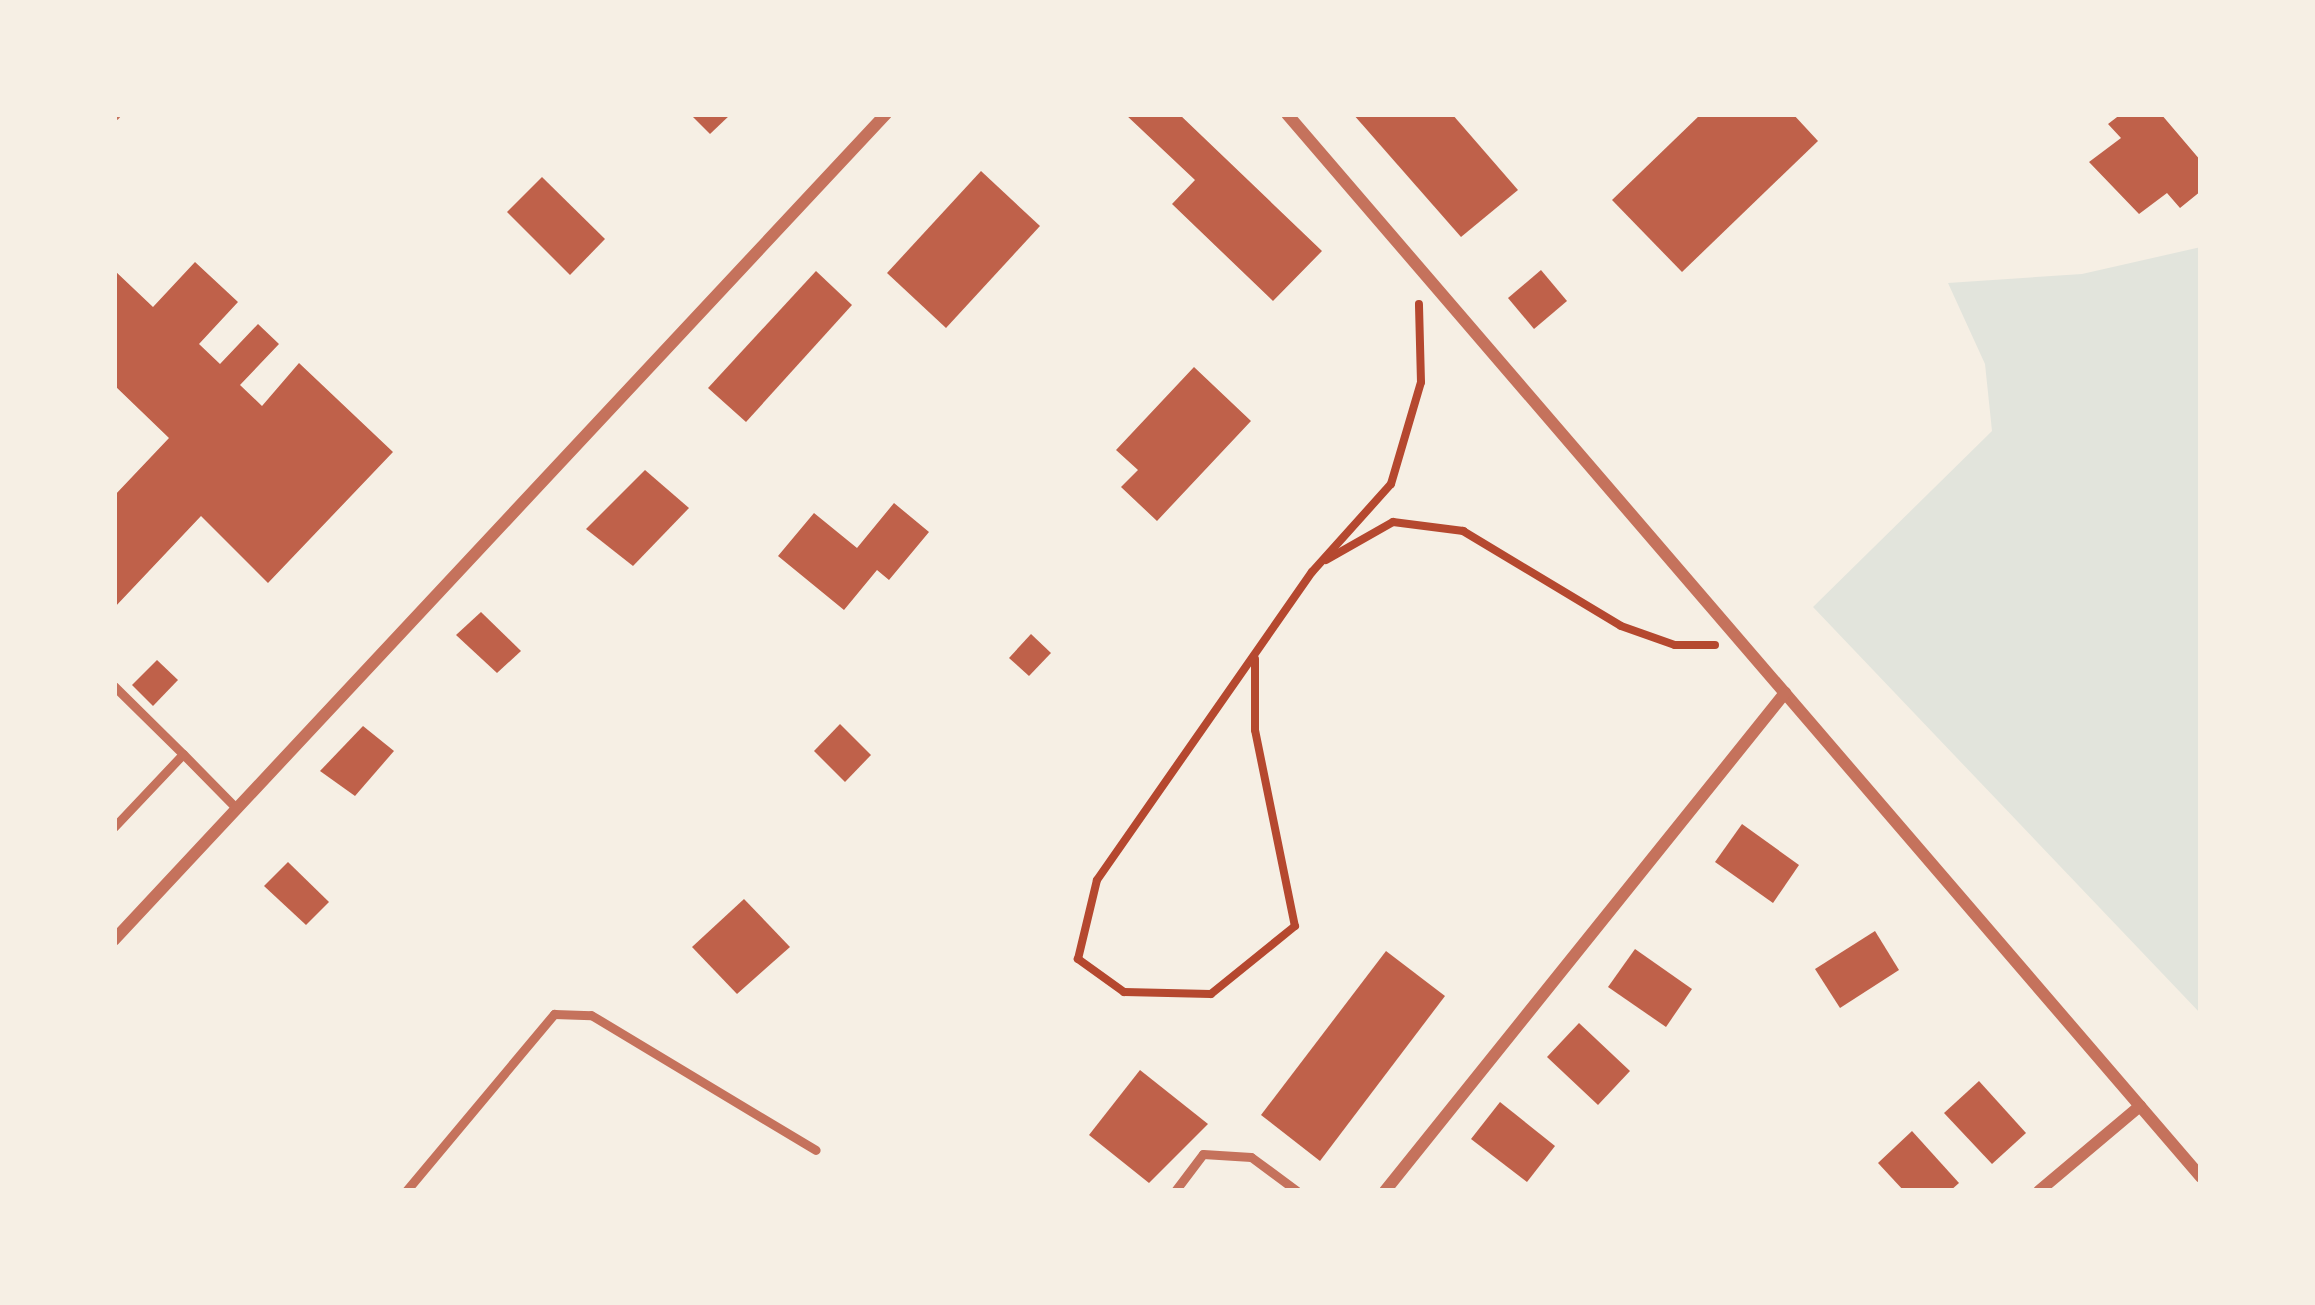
<!DOCTYPE html>
<style>
body{margin:0}
#map{position:relative;width:2315px;height:1305px;overflow:hidden;background:#f6efe4;font-family:"Open Sans",sans-serif}
div>[style]{position:absolute}
.green>*{inset:0;background:#e2e4dc}
.building>*{inset:0;background:#bf614a}
.path>*{height:8px;margin:-4px;padding:0 4px;transform-origin:4px;border-radius:4px;background:#b5482f}
.service>*{height:9px;margin:-4.5px;padding:0 4.5px;transform-origin:4.5px;border-radius:4.5px;background:#c5725c}
.minor>*{height:12px;margin:-6px;padding:0 6px;transform-origin:6px;border-radius:6px;background:#c5725c}
span{translate:-50% -50%;white-space:nowrap;text-align:center;line-height:1.15;-webkit-text-stroke:9px #f6efe4;paint-order:stroke}
.frame{position:absolute;inset:0;border:117px solid #f6efe4;pointer-events:none}
</style>
<div id="map">
<div class="green">
<i style="clip-path:polygon(2201px 247px,2201px 1014px,1813px 607px,1992px 431px,1985px 364px,1948px 283px,2082px 274px)"></i>
</div>
<div class="building">
<i style="clip-path:polygon(690px 114px,731px 114px,710px 134px)"></i>
<i style="clip-path:polygon(1125px 114px,1179px 114px,1322px 251px,1273px 301px,1172px 204px,1195px 180px)"></i>
<i style="clip-path:polygon(1353px 114px,1452px 114px,1518px 190px,1461px 237px)"></i>
<i style="clip-path:polygon(1701px 114px,1793px 114px,1818px 141px,1682px 272px,1612px 200px)"></i>
<i style="clip-path:polygon(2121px 114px,2161px 114px,2201px 161px,2201px 191px,2180px 208px,2167px 193px,2139px 214px,2089px 162px,2121px 138px,2108px 124px)"></i>
<i style="clip-path:polygon(981px 171px,1040px 226px,946px 328px,887px 273px)"></i>
<i style="clip-path:polygon(542px 177px,605px 239px,570px 275px,507px 212px)"></i>
<i style="clip-path:polygon(195px 262px,238px 302px,199px 344px,220px 364px,258px 324px,279px 344px,240px 385px,262px 406px,299px 363px,393px 452px,268px 583px,201px 516px,114px 608px,114px 496px,169px 438px,114px 385px,114px 270px,153px 307px)"></i>
<i style="clip-path:polygon(1541px 270px,1567px 301px,1534px 329px,1508px 298px)"></i>
<i style="clip-path:polygon(816px 271px,852px 305px,746px 422px,708px 388px)"></i>
<i style="clip-path:polygon(1194px 367px,1251px 421px,1157px 521px,1121px 487px,1138px 470px,1116px 450px)"></i>
<i style="clip-path:polygon(645px 470px,689px 508px,633px 566px,586px 529px)"></i>
<i style="clip-path:polygon(894px 503px,929px 532px,889px 580px,877px 570px,844px 610px,778px 556px,814px 513px,857px 548px)"></i>
<i style="clip-path:polygon(481px 612px,521px 651px,497px 673px,456px 635px)"></i>
<i style="clip-path:polygon(1031px 634px,1051px 653px,1029px 676px,1009px 658px)"></i>
<i style="clip-path:polygon(157px 660px,178px 680px,153px 706px,132px 685px)"></i>
<i style="clip-path:polygon(840px 724px,871px 755px,845px 782px,814px 751px)"></i>
<i style="clip-path:polygon(363px 726px,394px 751px,355px 796px,320px 771px)"></i>
<i style="clip-path:polygon(1742px 824px,1799px 865px,1773px 903px,1715px 862px)"></i>
<i style="clip-path:polygon(288px 862px,329px 902px,306px 925px,264px 886px)"></i>
<i style="clip-path:polygon(744px 899px,790px 947px,737px 994px,692px 947px)"></i>
<i style="clip-path:polygon(1875px 931px,1899px 970px,1840px 1008px,1815px 969px)"></i>
<i style="clip-path:polygon(1635px 949px,1692px 989px,1666px 1027px,1608px 987px)"></i>
<i style="clip-path:polygon(1386px 951px,1445px 996px,1320px 1161px,1261px 1115px)"></i>
<i style="clip-path:polygon(1579px 1023px,1630px 1071px,1598px 1105px,1547px 1057px)"></i>
<i style="clip-path:polygon(1140px 1070px,1208px 1124px,1149px 1183px,1089px 1135px)"></i>
<i style="clip-path:polygon(1979px 1081px,2026px 1133px,1992px 1164px,1944px 1113px)"></i>
<i style="clip-path:polygon(1500px 1102px,1555px 1146px,1527px 1182px,1471px 1139px)"></i>
<i style="clip-path:polygon(1912px 1131px,1959px 1183px,1950px 1191px,1904px 1191px,1878px 1163px)"></i>
</div>
<div class="path">
<i style="left:1326px;top:560px;width:77px;rotate:-29.6deg"></i>
<i style="left:1393px;top:522px;width:71px;rotate:7.3deg"></i>
<i style="left:1463px;top:531px;width:184px;rotate:31deg"></i>
<i style="left:1621px;top:626px;width:57px;rotate:19.4deg"></i>
<i style="left:1675px;top:645px;width:40px"></i>
<i style="left:1255px;top:659px;width:71px;rotate:90deg"></i>
<i style="left:1255px;top:730px;width:200px;rotate:78.5deg"></i>
<i style="left:1295px;top:926px;width:108px;rotate:141deg"></i>
<i style="left:1211px;top:994px;width:87px;rotate:-178.7deg"></i>
<i style="left:1124px;top:992px;width:57px;rotate:-144.3deg"></i>
<i style="left:1078px;top:959px;width:81px;rotate:-76.5deg"></i>
<i style="left:1097px;top:880px;width:376px;rotate:-55.1deg"></i>
<i style="left:1312px;top:572px;width:118px;rotate:-48.1deg"></i>
<i style="left:1391px;top:484px;width:106px;rotate:-73.6deg"></i>
<i style="left:1421px;top:382px;width:78px;rotate:-91.5deg"></i>
</div>
<div class="service">
<i style="left:114px;top:686px;width:97px;rotate:44.6deg"></i>
<i style="left:114px;top:827px;width:100px;rotate:-46.6deg"></i>
<i style="left:183px;top:754px;width:77px;rotate:45.5deg"></i>
<i style="left:406px;top:1191px;width:231px;rotate:-50.1deg"></i>
<i style="left:554px;top:1014px;width:37px;rotate:2deg"></i>
<i style="left:591px;top:1015px;width:262px;rotate:31deg"></i>
<i style="left:1175px;top:1191px;width:46px;rotate:-52.9deg"></i>
<i style="left:1203px;top:1154px;width:48px;rotate:3.6deg"></i>
<i style="left:1251px;top:1157px;width:57px;rotate:36.5deg"></i>
</div>
<div class="minor">
<i style="left:1287px;top:114px;width:1402px;rotate:49.31deg"></i>
<i style="left:114px;top:115px;width:1px;rotate:-45deg"></i>
<i style="left:114px;top:940px;width:1131px;rotate:-46.94deg"></i>
<i style="left:1385px;top:1191px;width:639px;rotate:-51.23deg"></i>
<i style="left:2039px;top:1191px;width:132px;rotate:-40.1deg"></i>
</div>
<div class="frame"></div>
</div>
